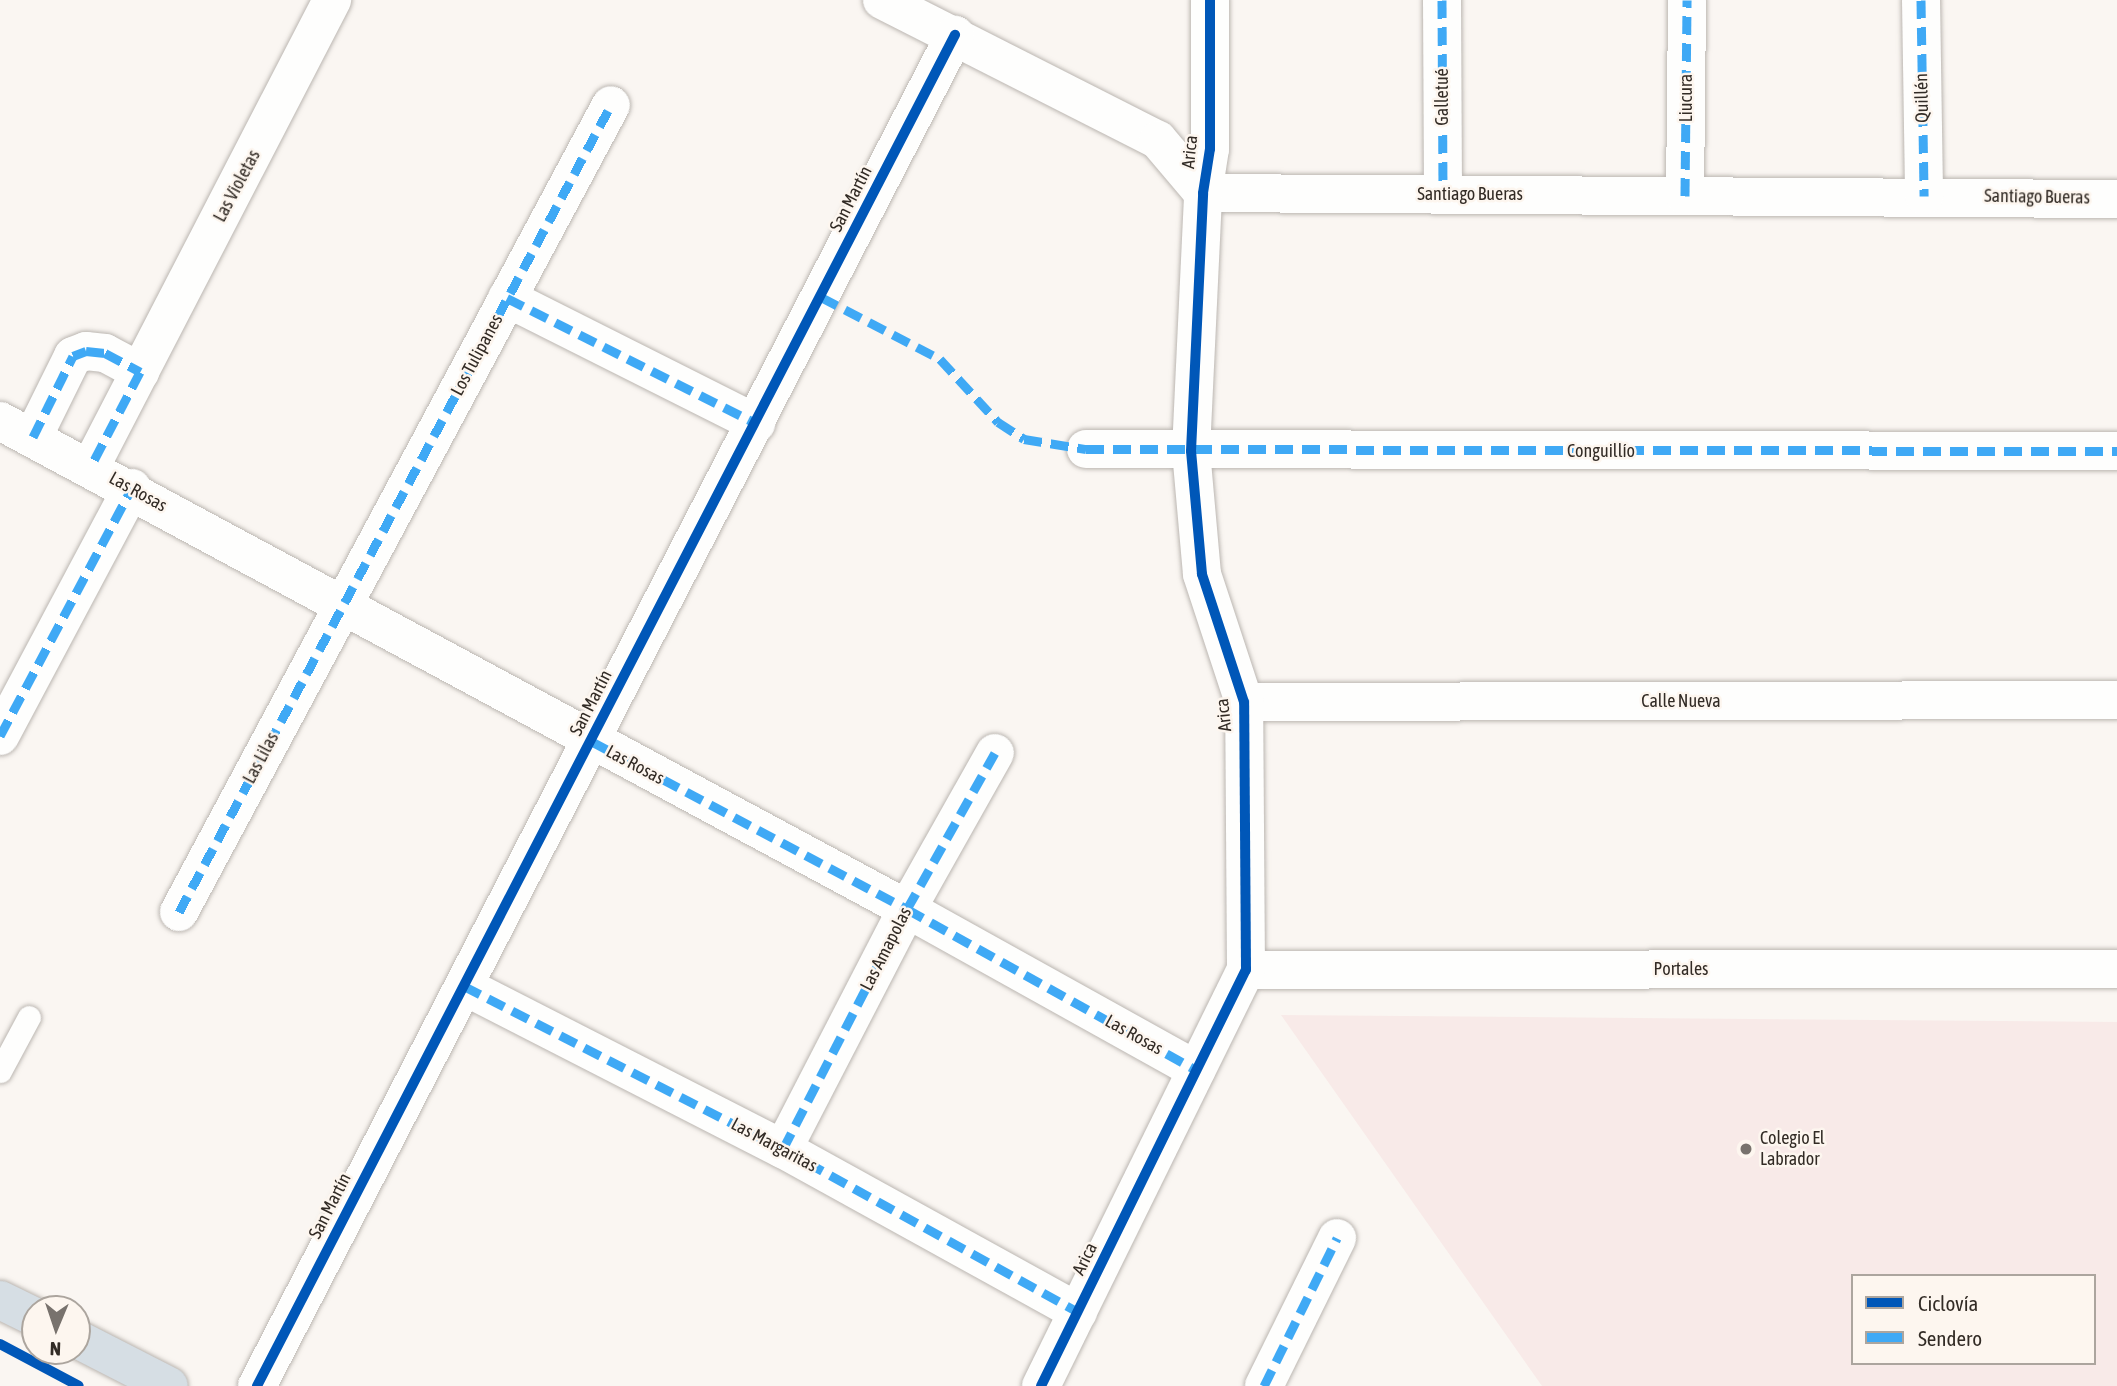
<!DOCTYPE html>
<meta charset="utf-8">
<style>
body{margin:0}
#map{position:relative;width:2117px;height:1386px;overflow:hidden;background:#faf6f2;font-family:"Asap Condensed",sans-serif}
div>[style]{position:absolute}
.education>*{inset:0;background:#f8eae8}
.roads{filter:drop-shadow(0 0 2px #bbb6b1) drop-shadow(0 0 2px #bbb6b1)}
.service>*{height:23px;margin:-11.5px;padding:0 11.5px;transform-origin:11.5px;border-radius:11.5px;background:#fefefd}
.minor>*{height:38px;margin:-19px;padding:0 19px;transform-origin:19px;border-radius:19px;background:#fefefd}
.trunk>*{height:38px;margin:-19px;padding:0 19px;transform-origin:19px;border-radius:19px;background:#d6dee4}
.quiet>*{height:9px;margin-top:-4.5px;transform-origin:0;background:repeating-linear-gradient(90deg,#3fa9f5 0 18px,transparent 0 27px)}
.cycleway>*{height:10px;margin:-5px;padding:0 5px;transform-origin:5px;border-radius:5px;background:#0057b8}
.dots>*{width:19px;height:19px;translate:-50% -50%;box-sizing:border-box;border:4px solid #fdf6ef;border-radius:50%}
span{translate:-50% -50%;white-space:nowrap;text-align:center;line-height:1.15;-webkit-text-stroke:5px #fdf6ef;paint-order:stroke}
.street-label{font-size:18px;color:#322b25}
.poi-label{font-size:18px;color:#322b25}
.left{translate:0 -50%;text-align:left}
.legend{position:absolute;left:1851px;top:1274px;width:245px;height:91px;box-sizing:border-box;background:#fdf6ef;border:2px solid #aca59e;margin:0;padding:9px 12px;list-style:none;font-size:21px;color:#322b25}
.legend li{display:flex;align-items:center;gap:14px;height:35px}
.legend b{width:35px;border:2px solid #aca59e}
.north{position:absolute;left:21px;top:1295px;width:70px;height:70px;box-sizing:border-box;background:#fdf6ef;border:2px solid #aca59e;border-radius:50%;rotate:182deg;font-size:19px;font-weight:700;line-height:28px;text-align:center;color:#322b25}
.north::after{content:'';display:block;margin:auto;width:24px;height:32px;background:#78726d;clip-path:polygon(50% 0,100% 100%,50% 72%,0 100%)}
</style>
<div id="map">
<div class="education">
<i style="clip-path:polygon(evenodd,1281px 1015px,2117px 1022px,2117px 1386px,1542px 1386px,1281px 1015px,1853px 1276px,2094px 1276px,2094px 1363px,1853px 1363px,1853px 1276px)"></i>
</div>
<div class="roads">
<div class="service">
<i style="left:0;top:1071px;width:61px;rotate:-61.8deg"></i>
</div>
<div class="minor">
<i style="left:882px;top:0;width:309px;rotate:26.9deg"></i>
<i style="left:1158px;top:140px;width:70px;rotate:49.7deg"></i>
<i style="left:1203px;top:193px;width:914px;rotate:0.38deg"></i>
<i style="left:1442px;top:0;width:193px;rotate:89.7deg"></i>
<i style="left:1921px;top:0;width:196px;rotate:89.1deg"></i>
<i style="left:1685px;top:196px;width:196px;rotate:-89.4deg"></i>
<i style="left:507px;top:298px;width:279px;rotate:26.7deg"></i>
<i style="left:0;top:421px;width:1030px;rotate:28.28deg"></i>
<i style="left:907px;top:909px;width:331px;rotate:29.1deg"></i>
<i style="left:33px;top:437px;width:90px;rotate:-63.7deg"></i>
<i style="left:73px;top:356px;width:14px;rotate:-21deg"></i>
<i style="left:86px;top:351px;width:19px;rotate:6deg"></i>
<i style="left:105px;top:353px;width:40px;rotate:28deg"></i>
<i style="left:1086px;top:449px;width:1031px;rotate:0.11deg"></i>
<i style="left:91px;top:466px;width:525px;rotate:-62.65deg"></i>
<i style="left:1244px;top:702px;width:873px;rotate:-0.13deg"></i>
<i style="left:0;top:736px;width:281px;rotate:-62deg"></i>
<i style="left:179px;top:912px;width:915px;rotate:-61.84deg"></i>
<i style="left:1246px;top:970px;width:871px;rotate:-0.07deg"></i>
<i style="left:464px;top:986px;width:358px;rotate:27.1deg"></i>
<i style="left:783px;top:1149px;width:337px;rotate:28.9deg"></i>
<i style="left:783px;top:1149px;width:270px;rotate:-62.7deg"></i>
<i style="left:907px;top:909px;width:179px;rotate:-60.6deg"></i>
<i style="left:257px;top:1386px;width:1521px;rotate:-62.68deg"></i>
<i style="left:1041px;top:1386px;width:464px;rotate:-63.8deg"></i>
<i style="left:1246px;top:970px;width:268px;rotate:-90.4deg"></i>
<i style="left:1244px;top:702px;width:135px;rotate:-108.2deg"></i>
<i style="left:1202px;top:574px;width:123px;rotate:-95.1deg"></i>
<i style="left:1191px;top:451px;width:258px;rotate:-87.3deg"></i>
<i style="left:1203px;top:193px;width:45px;rotate:-81deg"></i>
<i style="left:1210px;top:149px;width:149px;rotate:-90deg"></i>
<i style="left:1264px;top:1386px;width:165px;rotate:-63.7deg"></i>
</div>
<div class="trunk">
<i style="left:0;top:1300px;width:39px;rotate:26deg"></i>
<i style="left:77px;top:1339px;width:103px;rotate:27.1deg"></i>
</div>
</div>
<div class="quiet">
<i style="left:1442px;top:0;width:193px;rotate:89.7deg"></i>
<i style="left:1921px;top:0;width:196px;rotate:89.1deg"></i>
<i style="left:1685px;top:196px;width:196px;rotate:-89.4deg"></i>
<i style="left:821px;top:297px;width:134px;rotate:27.5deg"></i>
<i style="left:940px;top:359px;width:86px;rotate:47.4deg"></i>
<i style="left:998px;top:422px;width:31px;rotate:33deg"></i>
<i style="left:1024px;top:439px;width:63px;rotate:9.2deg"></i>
<i style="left:1086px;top:449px;width:1031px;rotate:0.11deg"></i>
<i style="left:507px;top:298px;width:279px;rotate:26.7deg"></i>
<i style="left:33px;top:437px;width:90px;rotate:-63.7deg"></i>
<i style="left:73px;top:356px;width:14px;rotate:-21deg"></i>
<i style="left:86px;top:351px;width:19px;rotate:6deg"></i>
<i style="left:105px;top:353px;width:40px;rotate:28deg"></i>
<i style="left:140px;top:372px;width:106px;rotate:117.5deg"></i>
<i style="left:0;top:736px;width:281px;rotate:-62deg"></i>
<i style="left:591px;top:741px;width:358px;rotate:28deg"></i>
<i style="left:907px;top:909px;width:331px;rotate:29.1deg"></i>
<i style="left:179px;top:912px;width:915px;rotate:-61.84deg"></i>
<i style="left:464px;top:986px;width:358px;rotate:27.1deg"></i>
<i style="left:783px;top:1149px;width:337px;rotate:28.9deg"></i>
<i style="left:783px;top:1149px;width:270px;rotate:-62.7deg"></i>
<i style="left:907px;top:909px;width:179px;rotate:-60.6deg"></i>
<i style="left:1264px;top:1386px;width:165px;rotate:-63.7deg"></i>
</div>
<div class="cycleway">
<i style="left:0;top:1344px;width:89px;rotate:28deg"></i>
<i style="left:257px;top:1386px;width:1521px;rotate:-62.68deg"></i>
<i style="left:1041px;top:1386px;width:464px;rotate:-63.8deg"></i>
<i style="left:1246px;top:970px;width:268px;rotate:-90.4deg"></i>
<i style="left:1244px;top:702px;width:135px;rotate:-108.2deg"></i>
<i style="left:1202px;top:574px;width:123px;rotate:-95.1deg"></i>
<i style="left:1191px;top:451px;width:258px;rotate:-87.3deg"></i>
<i style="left:1203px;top:193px;width:45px;rotate:-81deg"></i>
<i style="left:1210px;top:149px;width:149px;rotate:-90deg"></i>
</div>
<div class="dots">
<i style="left:1746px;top:1149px;background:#78726d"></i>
</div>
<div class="street-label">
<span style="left:1442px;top:97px;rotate:-90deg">Galletué</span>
<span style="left:1686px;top:98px;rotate:-90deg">Liucura</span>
<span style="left:1922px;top:98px;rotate:-91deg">Quillén</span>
<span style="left:1190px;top:152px;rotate:-84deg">Arica</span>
<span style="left:237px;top:186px;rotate:-62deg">Las Violetas</span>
<span style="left:1470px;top:194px">Santiago Bueras</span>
<span style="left:2037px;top:197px;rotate:1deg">Santiago Bueras</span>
<span style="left:851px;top:199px;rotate:-63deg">San Martín</span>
<span style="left:477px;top:355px;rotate:-62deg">Los Tulipanes</span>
<span style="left:1601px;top:451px">Conguillío</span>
<span style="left:138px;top:492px;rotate:29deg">Las Rosas</span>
<span style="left:1681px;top:701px">Calle Nueva</span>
<span style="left:591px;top:703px;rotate:-63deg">San Martín</span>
<span style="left:1224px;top:715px;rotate:-96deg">Arica</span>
<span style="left:261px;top:758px;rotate:-62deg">Las Lilas</span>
<span style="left:635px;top:765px;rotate:28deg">Las Rosas</span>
<span style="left:886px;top:949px;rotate:-63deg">Las Amapolas</span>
<span style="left:1681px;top:969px">Portales</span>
<span style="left:1134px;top:1035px;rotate:29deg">Las Rosas</span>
<span style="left:774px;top:1145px;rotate:28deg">Las Margaritas</span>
<span style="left:330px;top:1206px;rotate:-63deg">San Martín</span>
<span style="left:1085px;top:1259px;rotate:-64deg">Arica</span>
</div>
<div class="poi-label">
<span class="left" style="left:1760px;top:1149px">Colegio El<br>Labrador</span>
</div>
<ul class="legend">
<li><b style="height:9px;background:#0057b8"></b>Ciclovía</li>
<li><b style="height:9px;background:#3fa9f5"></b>Sendero</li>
</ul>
<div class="north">N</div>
</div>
